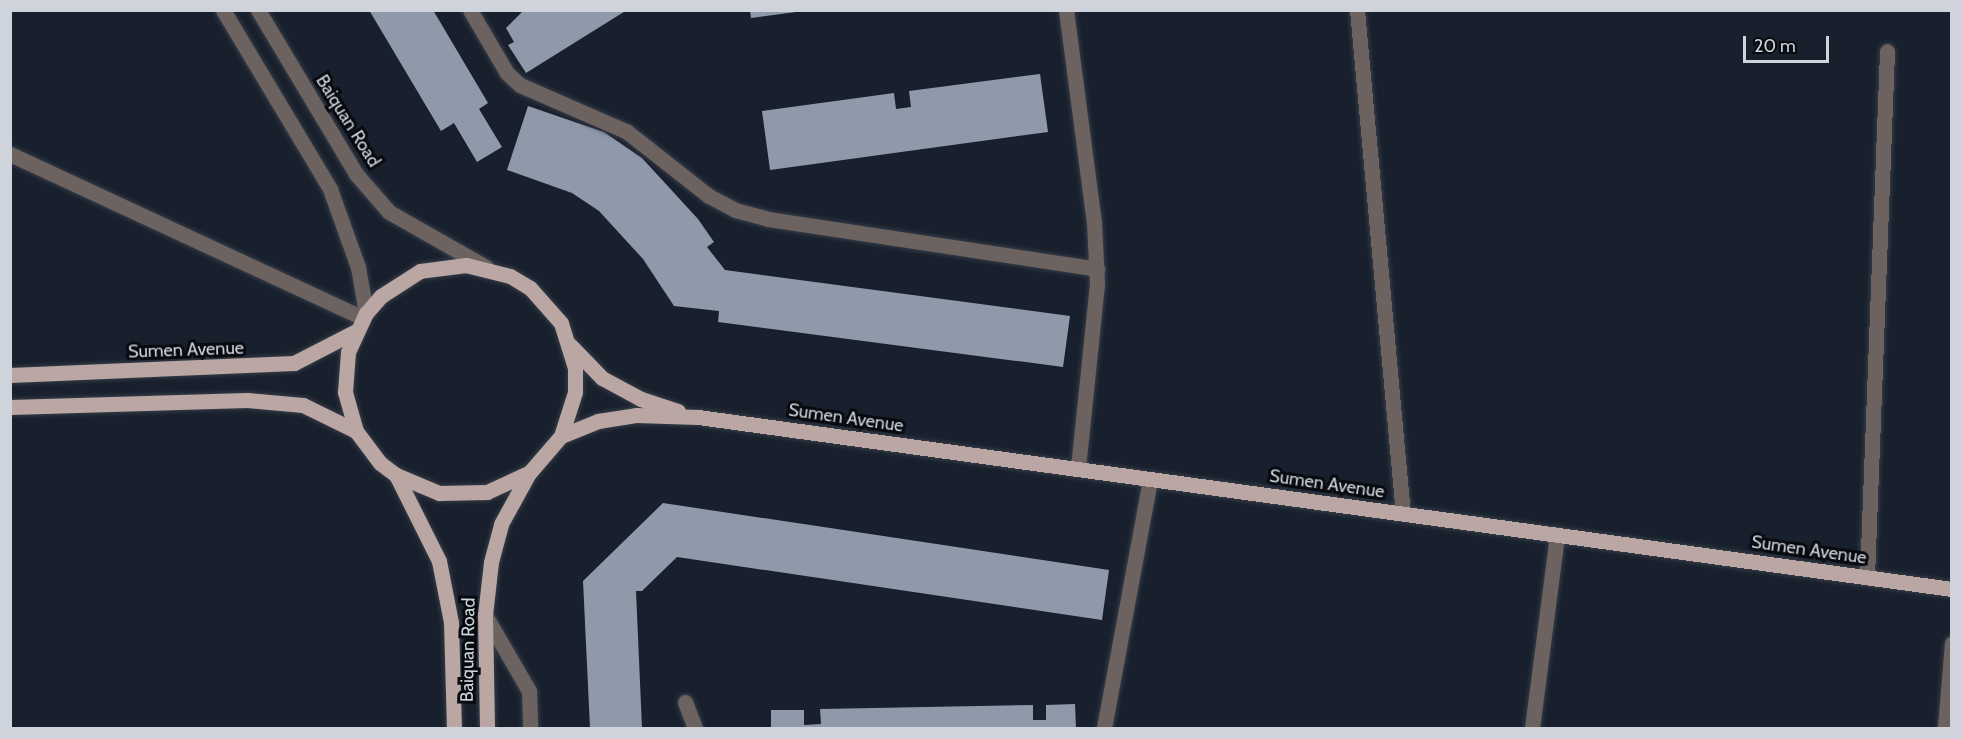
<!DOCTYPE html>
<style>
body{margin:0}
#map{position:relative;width:1962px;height:739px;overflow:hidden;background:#19202d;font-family:Cabin,sans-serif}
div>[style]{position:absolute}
.building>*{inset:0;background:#9099aa}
.roads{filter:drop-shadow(0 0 2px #363d49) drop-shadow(0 0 2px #363d49)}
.minor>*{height:15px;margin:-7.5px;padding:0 7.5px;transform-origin:7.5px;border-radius:7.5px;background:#6c6361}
.major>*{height:15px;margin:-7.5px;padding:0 7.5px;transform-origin:7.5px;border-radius:7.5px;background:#baa7a3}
span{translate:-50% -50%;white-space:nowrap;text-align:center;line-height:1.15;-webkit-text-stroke:6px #070a0f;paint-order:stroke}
.street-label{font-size:18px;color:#ced3dc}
.frame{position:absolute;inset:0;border:12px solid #ced3dc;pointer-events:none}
.scale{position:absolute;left:1743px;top:36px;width:86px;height:27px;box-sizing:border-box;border:3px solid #ced3dc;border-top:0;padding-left:8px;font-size:18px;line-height:21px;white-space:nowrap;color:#ced3dc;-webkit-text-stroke:4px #070a0f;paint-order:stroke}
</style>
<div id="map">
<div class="building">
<i style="clip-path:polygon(369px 10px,433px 10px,488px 103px,479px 109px,502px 147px,477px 162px,454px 123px,441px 131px)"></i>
<i style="clip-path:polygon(524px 10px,627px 10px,526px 73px,508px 45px,514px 42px,506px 28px)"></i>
<i style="clip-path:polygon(750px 10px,796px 10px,796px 12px,751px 18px)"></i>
<i style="clip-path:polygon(1040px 74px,1048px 132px,770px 170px,762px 111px,894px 93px,896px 109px,911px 107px,909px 91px)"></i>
<i style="clip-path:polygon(528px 106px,604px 132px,642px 158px,698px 219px,714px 242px,707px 247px,725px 270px,1070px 316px,1063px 367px,718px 322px,719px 311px,674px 306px,643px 259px,599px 211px,572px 193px,507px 170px)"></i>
<i style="clip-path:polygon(663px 503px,1109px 570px,1102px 620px,677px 557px,642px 591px,636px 591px,642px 728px,590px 728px,583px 581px)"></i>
<i style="clip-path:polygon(1075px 704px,1076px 728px,771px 728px,771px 710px,804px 710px,804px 725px,821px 724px,820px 709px,1033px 705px,1033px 720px,1046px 720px,1046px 705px)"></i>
</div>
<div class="roads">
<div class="minor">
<i style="left:223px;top:10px;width:209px;rotate:59.1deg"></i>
<i style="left:330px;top:189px;width:83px;rotate:70.3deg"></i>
<i style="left:358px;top:267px;width:47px;rotate:80.1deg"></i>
<i style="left:258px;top:10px;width:191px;rotate:59.1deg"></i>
<i style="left:356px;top:174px;width:50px;rotate:49deg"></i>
<i style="left:389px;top:212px;width:112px;rotate:29.6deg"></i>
<i style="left:470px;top:10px;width:73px;rotate:59.6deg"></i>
<i style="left:507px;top:73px;width:18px;rotate:43deg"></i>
<i style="left:520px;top:85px;width:116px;rotate:23.5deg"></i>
<i style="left:626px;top:131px;width:105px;rotate:38.1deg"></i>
<i style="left:709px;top:196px;width:30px;rotate:28deg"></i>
<i style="left:735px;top:210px;width:34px;rotate:15deg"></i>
<i style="left:768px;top:219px;width:333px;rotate:8.6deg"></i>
<i style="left:1066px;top:10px;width:214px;rotate:82.5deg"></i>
<i style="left:1094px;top:222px;width:62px;rotate:87.2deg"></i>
<i style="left:1097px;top:284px;width:186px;rotate:95.9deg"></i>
<i style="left:1357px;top:10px;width:506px;rotate:84.79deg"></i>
<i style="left:10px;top:154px;width:389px;rotate:24.9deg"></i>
<i style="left:1867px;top:577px;width:526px;rotate:-87.82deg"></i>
<i style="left:485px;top:615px;width:88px;rotate:59.9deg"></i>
<i style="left:529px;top:691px;width:37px;rotate:88deg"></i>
<i style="left:685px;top:702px;width:28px;rotate:69deg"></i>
<i style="left:1104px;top:728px;width:253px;rotate:-79.5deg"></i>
<i style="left:1532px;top:728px;width:195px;rotate:-82.6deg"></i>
<i style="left:1945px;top:728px;width:85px;rotate:-85.3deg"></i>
</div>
<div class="major">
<i style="left:570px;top:345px;width:46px;rotate:45.9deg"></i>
<i style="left:602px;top:378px;width:44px;rotate:28.3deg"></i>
<i style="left:641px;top:399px;width:39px;rotate:18deg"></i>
<i style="left:10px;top:375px;width:284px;rotate:-2.4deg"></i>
<i style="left:294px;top:363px;width:68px;rotate:-27.3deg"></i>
<i style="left:10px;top:407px;width:237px;rotate:-1.7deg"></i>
<i style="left:247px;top:400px;width:56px;rotate:5.1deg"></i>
<i style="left:303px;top:405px;width:59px;rotate:26.1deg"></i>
<i style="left:561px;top:436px;width:40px;rotate:-22deg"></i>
<i style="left:598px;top:421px;width:38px;rotate:-9deg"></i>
<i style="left:636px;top:415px;width:62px;rotate:1.8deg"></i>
<i style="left:698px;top:417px;width:1266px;rotate:7.81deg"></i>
<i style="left:396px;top:475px;width:47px;rotate:22.7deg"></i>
<i style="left:439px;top:493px;width:48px;rotate:-1.2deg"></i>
<i style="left:487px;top:492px;width:47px;rotate:-24.9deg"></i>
<i style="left:530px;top:472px;width:48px;rotate:-49.3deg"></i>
<i style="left:561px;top:436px;width:46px;rotate:-72.3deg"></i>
<i style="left:575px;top:392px;width:24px;rotate:-90deg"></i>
<i style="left:575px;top:368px;width:47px;rotate:-107.3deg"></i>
<i style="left:561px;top:323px;width:47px;rotate:-131.5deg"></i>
<i style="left:530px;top:288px;width:23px;rotate:-149deg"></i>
<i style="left:510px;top:276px;width:45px;rotate:-166deg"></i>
<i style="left:466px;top:265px;width:46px;rotate:172.6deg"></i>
<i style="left:420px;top:271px;width:46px;rotate:147.3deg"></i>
<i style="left:381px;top:296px;width:23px;rotate:131deg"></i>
<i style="left:366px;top:313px;width:43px;rotate:114.8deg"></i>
<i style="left:348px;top:352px;width:40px;rotate:94.3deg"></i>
<i style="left:345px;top:392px;width:41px;rotate:74.2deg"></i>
<i style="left:356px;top:431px;width:40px;rotate:53deg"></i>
<i style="left:380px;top:463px;width:20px;rotate:37deg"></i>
<i style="left:396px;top:475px;width:96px;rotate:63.4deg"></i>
<i style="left:439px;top:561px;width:62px;rotate:78.9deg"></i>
<i style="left:451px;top:622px;width:106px;rotate:88.4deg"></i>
<i style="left:487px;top:728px;width:113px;rotate:-91deg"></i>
<i style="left:485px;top:615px;width:53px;rotate:-83.5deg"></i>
<i style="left:491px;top:562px;width:39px;rotate:-75deg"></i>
<i style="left:501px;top:524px;width:58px;rotate:-61.2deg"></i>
</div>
</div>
<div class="street-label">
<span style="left:348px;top:121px;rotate:58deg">Baiquan Road</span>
<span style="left:186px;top:350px;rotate:-2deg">Sumen Avenue</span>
<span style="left:846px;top:418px;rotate:8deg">Sumen Avenue</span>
<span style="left:1327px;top:484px;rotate:8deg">Sumen Avenue</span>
<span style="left:1809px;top:550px;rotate:8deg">Sumen Avenue</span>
<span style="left:468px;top:650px;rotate:-89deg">Baiquan Road</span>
</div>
<div class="frame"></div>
<div class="scale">20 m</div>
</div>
